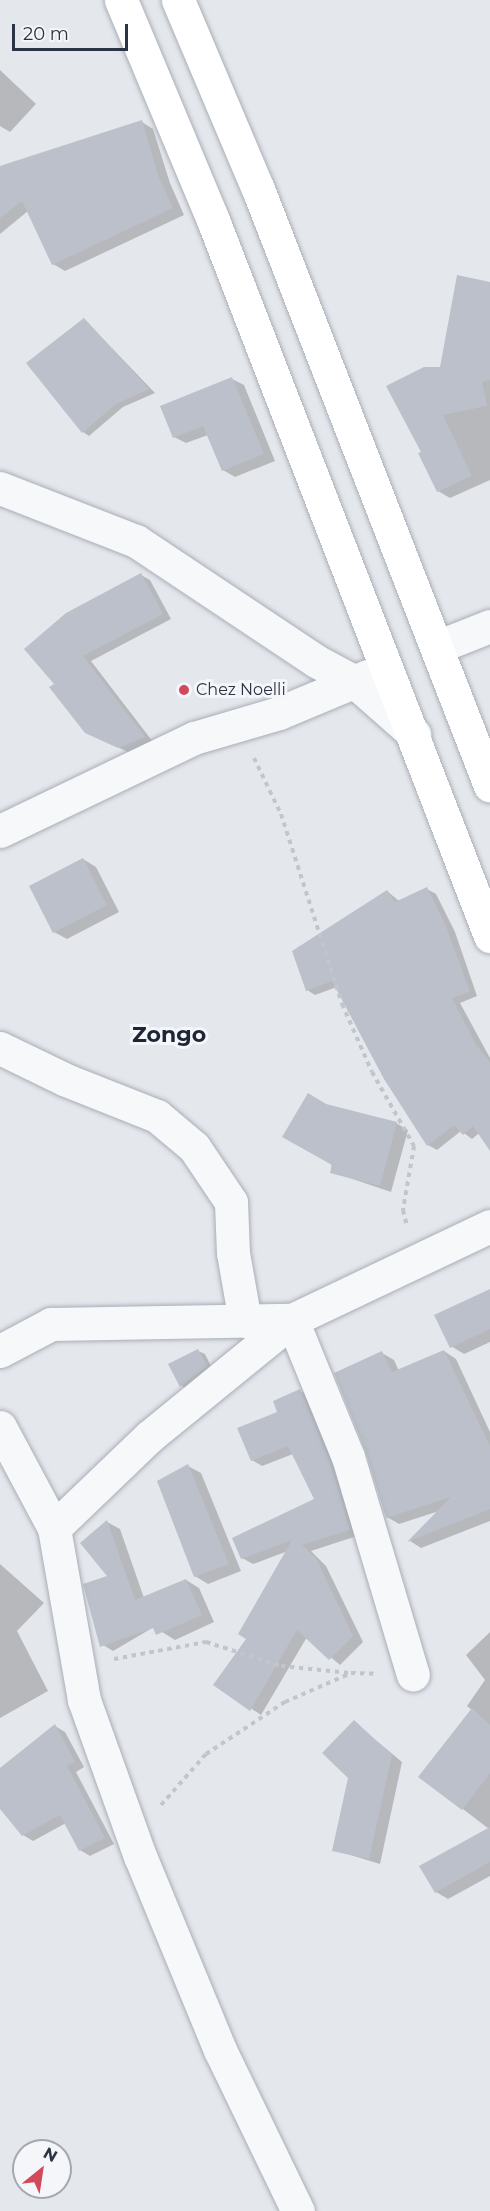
<!DOCTYPE html>
<style>
body{margin:0}
#map{position:relative;width:490px;height:2211px;overflow:hidden;background:#e4e7ec;font-family:Montserrat,sans-serif}
div>[style]{position:absolute}
.shadow>*{inset:0;background:#0003}
.building>*{inset:0;background:#bbc0ca}
.path>*{height:4px;margin-top:-2px;transform-origin:0;background:repeating-linear-gradient(90deg,#c2c5cb 0 4.5px,transparent 0 9px)}
.roads{filter:drop-shadow(0 0 2px #a9aeb7) drop-shadow(0 0 2px #a9aeb7)}
.minor>*{height:33px;margin:-16.5px;padding:0 16.5px;transform-origin:16.5px;border-radius:16.5px;background:#f7f8fa}
.major>*{height:33px;margin:-16.5px;padding:0 16.5px;transform-origin:16.5px;border-radius:16.5px;background:#fff}
.dots>*{width:16px;height:16px;translate:-50% -50%;box-sizing:border-box;border:3px solid #f4f6f9;border-radius:50%}
span{translate:-50% -50%;white-space:nowrap;text-align:center;line-height:1.15;-webkit-text-stroke:6px #f4f6f9;paint-order:stroke}
.poi-label{font-size:16px;color:#2b3445}
.left{translate:0 -50%;text-align:left}
.district-label{font-size:22px;color:#1d2536;font-weight:700}
.north{position:absolute;left:12px;top:2139px;width:60px;height:60px;box-sizing:border-box;background:#f4f6f9;border:2px solid #a4a8b1;border-radius:50%;rotate:30deg;font-size:16px;font-weight:700;line-height:24px;text-align:center;color:#2b3445}
.north::after{content:'';display:block;margin:auto;width:21px;height:27px;background:#d1495b;clip-path:polygon(50% 0,100% 100%,50% 72%,0 100%)}
.scale{position:absolute;left:12px;top:24px;width:116px;height:27px;box-sizing:border-box;border:3px solid #2b3445;border-top:0;padding-left:8px;font-size:18px;line-height:21px;white-space:nowrap;color:#2b3445;-webkit-text-stroke:4px #f4f6f9;paint-order:stroke}
</style>
<div id="map">
<div class="shadow">
<i style="clip-path:polygon(0 70px,36px 104px,10px 132px,0 126px)"></i>
<i style="clip-path:polygon(142px 122px,153px 129px,170px 183px,184px 215px,65px 271px,53px 264px,28px 211px,0 234px,0 168px)"></i>
<i style="clip-path:polygon(490px 283px,490px 480px,450px 498px,438px 491px,423px 453px,441px 368px)"></i>
<i style="clip-path:polygon(85px 320px,155px 393px,123px 407px,89px 436px,83px 432px)"></i>
<i style="clip-path:polygon(232px 379px,244px 385px,275px 461px,235px 477px,223px 470px,208px 435px,186px 443px,174px 437px)"></i>
<i style="clip-path:polygon(141px 575px,150px 580px,171px 619px,91px 661px,153px 742px,128px 752px,96px 737px,56px 684px)"></i>
<i style="clip-path:polygon(83px 859px,96px 867px,119px 912px,67px 939px,54px 932px)"></i>
<i style="clip-path:polygon(427px 889px,436px 894px,455px 932px,477px 996px,460px 1003px,490px 1058px,490px 1124px,472px 1139px,461px 1131px,437px 1150px,428px 1145px,386px 1078px,337px 987px,315px 995px,307px 990px,387px 891px,399px 901px)"></i>
<i style="clip-path:polygon(326px 1105px,396px 1123px,408px 1130px,391px 1192px,332px 1172px)"></i>
<i style="clip-path:polygon(490px 1290px,490px 1342px,464px 1354px,451px 1346px)"></i>
<i style="clip-path:polygon(198px 1351px,205px 1354px,213px 1370px,188px 1390px,182px 1386px,170px 1365px)"></i>
<i style="clip-path:polygon(444px 1351px,456px 1359px,490px 1432px,490px 1521px,421px 1548px,410px 1541px,439px 1511px,399px 1524px,387px 1517px,382px 1353px,394px 1360px,399px 1371px)"></i>
<i style="clip-path:polygon(300px 1391px,310px 1396px,360px 1535px,311px 1551px,326px 1566px,363px 1642px,340px 1665px,307px 1637px,261px 1715px,215px 1684px,248px 1639px,288px 1551px,253px 1564px,242px 1558px,316px 1500px,293px 1454px,262px 1466px,252px 1460px,279px 1412px)"></i>
<i style="clip-path:polygon(188px 1466px,201px 1473px,241px 1571px,208px 1584px,195px 1576px)"></i>
<i style="clip-path:polygon(107px 1522px,120px 1529px,144px 1598px,186px 1580px,199px 1588px,214px 1622px,175px 1640px,154px 1627px,113px 1651px,100px 1643px,109px 1576px)"></i>
<i style="clip-path:polygon(0 1564px,44px 1603px,17px 1631px,48px 1691px,0 1718px)"></i>
<i style="clip-path:polygon(490px 1632px,490px 1876px,448px 1899px,436px 1892px,489px 1829px,420px 1776px,472px 1710px,467px 1706px,485px 1680px,466px 1655px)"></i>
<i style="clip-path:polygon(354px 1722px,402px 1762px,380px 1864px,334px 1850px,350px 1777px)"></i>
<i style="clip-path:polygon(55px 1726px,65px 1732px,84px 1767px,76px 1772px,114px 1844px,90px 1856px,80px 1850px,66px 1823px,33px 1841px,23px 1835px,0 1807px,0 1770px)"></i>
</div>
<div class="building">
<i style="clip-path:polygon(142px 120px,158px 175px,173px 208px,52px 265px,22px 201px,0 218px,0 166px)"></i>
<i style="clip-path:polygon(457px 275px,490px 282px,490px 380px,482px 382px,487px 406px,443px 415px,472px 476px,437px 492px,418px 453px,421px 452px,386px 386px,424px 367px,440px 367px)"></i>
<i style="clip-path:polygon(84px 318px,149px 389px,116px 404px,82px 433px,26px 363px)"></i>
<i style="clip-path:polygon(232px 377px,264px 454px,222px 471px,203px 426px,173px 438px,160px 406px)"></i>
<i style="clip-path:polygon(141px 573px,163px 614px,83px 656px,145px 737px,118px 748px,85px 733px,49px 687px,54px 684px,24px 649px,66px 613px)"></i>
<i style="clip-path:polygon(83px 858px,107px 905px,53px 933px,29px 886px)"></i>
<i style="clip-path:polygon(427px 887px,446px 926px,470px 992px,452px 998px,476px 1045px,490px 1062px,490px 1151px,473px 1126px,463px 1135px,454px 1125px,427px 1146px,384px 1079px,332px 981px,306px 991px,292px 951px,387px 890px,395px 902px)"></i>
<i style="clip-path:polygon(308px 1093px,326px 1104px,397px 1122px,380px 1186px,330px 1173px,332px 1165px,282px 1137px)"></i>
<i style="clip-path:polygon(490px 1289px,490px 1329px,450px 1348px,434px 1315px)"></i>
<i style="clip-path:polygon(198px 1349px,207px 1366px,180px 1387px,168px 1364px)"></i>
<i style="clip-path:polygon(444px 1350px,490px 1446px,490px 1509px,407px 1542px,451px 1497px,386px 1518px,365px 1450px,334px 1373px,382px 1351px,392px 1372px)"></i>
<i style="clip-path:polygon(300px 1389px,330px 1463px,350px 1530px,302px 1545px,316px 1558px,353px 1636px,329px 1660px,297px 1630px,250px 1711px,213px 1685px,246px 1639px,238px 1634px,292px 1540px,241px 1559px,232px 1538px,314px 1499px,288px 1446px,251px 1461px,237px 1428px,277px 1412px,273px 1401px)"></i>
<i style="clip-path:polygon(188px 1464px,229px 1564px,194px 1577px,157px 1481px)"></i>
<i style="clip-path:polygon(107px 1520px,135px 1600px,186px 1579px,202px 1615px,156px 1635px,153px 1628px,100px 1647px,83px 1584px,107px 1576px,80px 1543px)"></i>
<i style="clip-path:polygon(472px 1708px,490px 1725px,490px 1773px,462px 1810px,418px 1777px)"></i>
<i style="clip-path:polygon(354px 1720px,392px 1755px,369px 1859px,332px 1851px,348px 1778px,322px 1753px)"></i>
<i style="clip-path:polygon(55px 1724px,75px 1762px,67px 1766px,105px 1838px,79px 1851px,60px 1815px,22px 1836px,0 1809px,0 1768px)"></i>
<i style="clip-path:polygon(490px 1827px,490px 1862px,435px 1893px,419px 1866px)"></i>
</div>
<div class="path">
<i style="left:254px;top:758px;width:62px;rotate:64.3deg"></i>
<i style="left:281px;top:814px;width:200px;rotate:72.2deg"></i>
<i style="left:342px;top:1004px;width:74px;rotate:66.2deg"></i>
<i style="left:372px;top:1072px;width:85px;rotate:60.4deg"></i>
<i style="left:414px;top:1146px;width:65px;rotate:99.8deg"></i>
<i style="left:403px;top:1210px;width:16px;rotate:76deg"></i>
<i style="left:114px;top:1659px;width:94px;rotate:-10.5deg"></i>
<i style="left:206px;top:1642px;width:79px;rotate:17.7deg"></i>
<i style="left:281px;top:1666px;width:69px;rotate:5.8deg"></i>
<i style="left:161px;top:1805px;width:68px;rotate:-48.6deg"></i>
<i style="left:206px;top:1754px;width:95px;rotate:-33.4deg"></i>
<i style="left:285px;top:1702px;width:72px;rotate:-23.7deg"></i>
<i style="left:351px;top:1673px;width:25px;rotate:2deg"></i>
</div>
<div class="roads">
<div class="minor">
<i style="left:0;top:488px;width:146px;rotate:21.3deg"></i>
<i style="left:136px;top:541px;width:216px;rotate:33.7deg"></i>
<i style="left:316px;top:661px;width:44px;rotate:28.3deg"></i>
<i style="left:355px;top:682px;width:79px;rotate:41.4deg"></i>
<i style="left:437px;top:647px;width:57px;rotate:-21.6deg"></i>
<i style="left:0;top:831px;width:215px;rotate:-25.6deg"></i>
<i style="left:194px;top:738px;width:89px;rotate:-16.4deg"></i>
<i style="left:279px;top:713px;width:96px;rotate:-22.6deg"></i>
<i style="left:0;top:1048px;width:73px;rotate:25.9deg"></i>
<i style="left:66px;top:1080px;width:98px;rotate:21.6deg"></i>
<i style="left:157px;top:1116px;width:48px;rotate:40deg"></i>
<i style="left:194px;top:1147px;width:66px;rotate:56.1deg"></i>
<i style="left:231px;top:1202px;width:51px;rotate:87.8deg"></i>
<i style="left:233px;top:1253px;width:69px;rotate:80deg"></i>
<i style="left:0;top:1351px;width:58px;rotate:-27.9deg"></i>
<i style="left:51px;top:1324px;width:241px;rotate:-1deg"></i>
<i style="left:292px;top:1320px;width:219px;rotate:-25.4deg"></i>
<i style="left:0;top:1427px;width:115px;rotate:61.9deg"></i>
<i style="left:54px;top:1528px;width:175px;rotate:80.1deg"></i>
<i style="left:84px;top:1700px;width:166px;rotate:70.3deg"></i>
<i style="left:140px;top:1856px;width:210px;rotate:67.6deg"></i>
<i style="left:220px;top:2050px;width:179px;rotate:64.2deg"></i>
<i style="left:54px;top:1528px;width:133px;rotate:-43.8deg"></i>
<i style="left:150px;top:1436px;width:183px;rotate:-39.2deg"></i>
<i style="left:292px;top:1320px;width:148px;rotate:67.8deg"></i>
<i style="left:348px;top:1457px;width:227px;rotate:73.4deg"></i>
</div>
<div class="major">
<i style="left:121px;top:0;width:238px;rotate:67.3deg"></i>
<i style="left:213px;top:220px;width:768px;rotate:68.85deg"></i>
<i style="left:178px;top:0;width:205px;rotate:67.1deg"></i>
<i style="left:258px;top:189px;width:640px;rotate:68.76deg"></i>
</div>
</div>
<div class="dots">
<i style="left:184px;top:690px;background:#d1495b"></i>
</div>
<div class="poi-label">
<span class="left" style="left:196px;top:690px">Chez Noelli</span>
</div>
<div class="district-label">
<span style="left:169px;top:1035px">Zongo</span>
</div>
<div class="north">N</div>
<div class="scale">20 m</div>
</div>
